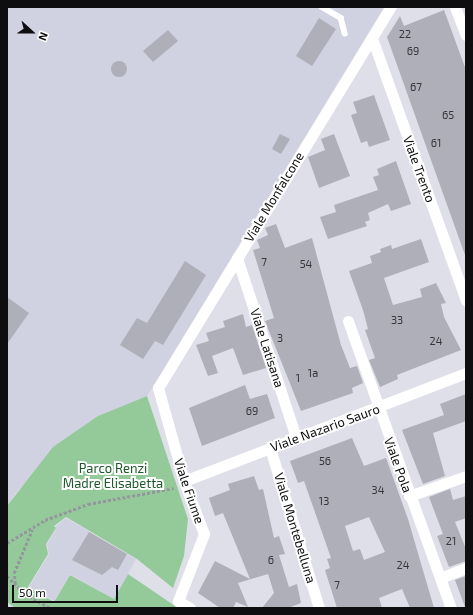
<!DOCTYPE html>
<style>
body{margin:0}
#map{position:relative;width:473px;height:615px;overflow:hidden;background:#dfdfe9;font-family:"Exo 2",sans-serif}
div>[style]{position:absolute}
.built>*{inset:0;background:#d0d1e1}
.green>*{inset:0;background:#94ca99}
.building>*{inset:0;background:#aeafb8}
.round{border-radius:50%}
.path>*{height:2.5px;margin-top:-1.25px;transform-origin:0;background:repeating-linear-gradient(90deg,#95959d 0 3px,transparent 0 5px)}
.service>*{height:5.5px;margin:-2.75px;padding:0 2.75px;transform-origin:2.75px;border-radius:2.75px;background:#fff}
.minor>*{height:11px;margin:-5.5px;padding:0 5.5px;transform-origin:5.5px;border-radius:5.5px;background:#fff}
span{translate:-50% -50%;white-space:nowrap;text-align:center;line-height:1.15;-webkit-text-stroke:4px #fff;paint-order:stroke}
.number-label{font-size:11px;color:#36363b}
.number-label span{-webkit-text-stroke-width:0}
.street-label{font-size:13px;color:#0e0e11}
.park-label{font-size:13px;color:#1c5828}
.frame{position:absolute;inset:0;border:8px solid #0e0e11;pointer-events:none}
.north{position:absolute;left:12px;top:12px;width:40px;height:40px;-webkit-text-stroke:3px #fff;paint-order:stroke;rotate:111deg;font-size:11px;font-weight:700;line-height:16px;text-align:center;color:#0e0e11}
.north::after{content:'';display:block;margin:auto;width:14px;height:18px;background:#0e0e11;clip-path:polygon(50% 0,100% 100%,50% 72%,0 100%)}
.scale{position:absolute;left:12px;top:585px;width:106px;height:18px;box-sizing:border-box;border:2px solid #0e0e11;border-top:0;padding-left:5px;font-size:12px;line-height:14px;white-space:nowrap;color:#0e0e11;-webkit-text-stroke:3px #fff;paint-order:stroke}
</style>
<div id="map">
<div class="built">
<i style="clip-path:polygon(7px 7px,384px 7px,147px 396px,98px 416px,18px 490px,7px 506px)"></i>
<i style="clip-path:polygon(66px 518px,136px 559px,114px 599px,70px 574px,54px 601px,29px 587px,49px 554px,47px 544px,57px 528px,55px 527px)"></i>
</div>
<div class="green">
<i style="clip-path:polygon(147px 396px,188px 519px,184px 556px,173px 588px,137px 559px,66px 517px,54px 526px,56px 528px,46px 544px,48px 554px,28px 587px,54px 602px,70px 575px,114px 599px,128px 574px,178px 608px,15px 608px,7px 602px,7px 506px,53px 447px,98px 416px)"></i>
</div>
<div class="building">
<i style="clip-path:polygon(444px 10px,466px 70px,465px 255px,387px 37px,400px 16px,404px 26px)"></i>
<i style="clip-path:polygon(319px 18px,336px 29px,312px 66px,296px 56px)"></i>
<i style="clip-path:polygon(168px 30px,178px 41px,153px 62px,143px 51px)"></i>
<i class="round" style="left:111px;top:61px;width:16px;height:16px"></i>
<i style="clip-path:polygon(374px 95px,390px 140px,369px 147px,367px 141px,361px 143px,351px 115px,357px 113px,353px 102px)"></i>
<i style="clip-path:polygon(280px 134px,290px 139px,281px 154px,272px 149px)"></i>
<i style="clip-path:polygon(334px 134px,350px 176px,319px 188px,308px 157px,325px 150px,321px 139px)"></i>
<i style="clip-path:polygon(396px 161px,411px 204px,391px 211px,388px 204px,368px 213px,370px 220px,365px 222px,367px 226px,328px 239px,320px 217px,336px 212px,334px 205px,378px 190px,373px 177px,379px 175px,377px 169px)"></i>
<i style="clip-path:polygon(276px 224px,285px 248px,312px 238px,341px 345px,350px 368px,357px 366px,363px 383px,352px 388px,353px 393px,301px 411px,265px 321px,274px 318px,253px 250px,260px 248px,257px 240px,268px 235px,265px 228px)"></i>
<i style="clip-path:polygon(421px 239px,429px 262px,384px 278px,393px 305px,422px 297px,420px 289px,436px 283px,446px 303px,441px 304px,444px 317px,461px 350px,397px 375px,398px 379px,380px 387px,369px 360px,375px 358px,365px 330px,368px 329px,363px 310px,349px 271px,372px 263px,370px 256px,381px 252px,380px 249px,391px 245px,392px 249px)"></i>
<i style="clip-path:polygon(185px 261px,206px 275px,163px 345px,155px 341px,143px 359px,120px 345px,137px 318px,147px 323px)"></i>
<i style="clip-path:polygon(7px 297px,29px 313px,7px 344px)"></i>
<i style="clip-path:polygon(243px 314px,246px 327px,252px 325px,266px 368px,243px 375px,233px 348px,212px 356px,218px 373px,208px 376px,196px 345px,209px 341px,206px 333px,225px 327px,223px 321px)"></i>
<i style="clip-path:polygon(245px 385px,250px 399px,267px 394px,275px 418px,202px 446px,189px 408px)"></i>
<i style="clip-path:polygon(466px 394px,466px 421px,433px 433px,445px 476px,423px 484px,402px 430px,444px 415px,440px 404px)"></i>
<i style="clip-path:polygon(evenodd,352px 438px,364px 466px,386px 458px,408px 519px,434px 608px,410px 608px,402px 589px,379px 598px,382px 608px,337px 608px,325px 570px,330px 568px,327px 559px,331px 558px,304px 481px,298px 483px,290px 461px,352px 438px,369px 517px,385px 552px,364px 560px,360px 549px,353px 551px,345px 526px,369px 517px)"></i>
<i style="clip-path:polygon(254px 476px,259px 490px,263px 489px,274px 538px,279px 536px,285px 554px,279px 555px,289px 587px,297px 584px,301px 603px,288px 608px,262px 608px,274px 593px,268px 574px,238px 583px,248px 607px,236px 602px,233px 608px,220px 608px,198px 593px,215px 561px,250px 579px,223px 513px,215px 516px,209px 498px,230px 490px,228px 484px)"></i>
<i style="clip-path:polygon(450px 489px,453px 500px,466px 496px,466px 518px,455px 522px,466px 549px,466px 561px,449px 567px,437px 536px,443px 534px,429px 497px)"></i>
<i style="clip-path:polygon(89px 532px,127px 554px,118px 570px,112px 567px,102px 575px,72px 560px)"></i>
<i style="clip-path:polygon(466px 576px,466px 607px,465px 607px,455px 580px)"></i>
</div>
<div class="path">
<i style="left:7px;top:543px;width:44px;rotate:-31.2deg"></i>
<i style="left:45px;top:520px;width:46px;rotate:-20.4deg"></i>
<i style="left:88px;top:504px;width:87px;rotate:-10.5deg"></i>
<i style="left:7px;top:576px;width:25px;rotate:45deg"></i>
<i style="left:25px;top:594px;width:29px;rotate:29deg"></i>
<i style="left:15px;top:584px;width:11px;rotate:-95deg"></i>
<i style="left:14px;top:573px;width:47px;rotate:-67.3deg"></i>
</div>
<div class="service">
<i style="left:322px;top:7px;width:22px;rotate:30deg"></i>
<i style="left:341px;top:18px;width:16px;rotate:75deg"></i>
</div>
<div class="minor">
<i style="left:455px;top:7px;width:30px;rotate:69deg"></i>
<i style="left:372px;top:38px;width:279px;rotate:70.3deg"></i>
<i style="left:237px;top:258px;width:188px;rotate:71.8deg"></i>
<i style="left:348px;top:321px;width:305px;rotate:70.3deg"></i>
<i style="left:270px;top:448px;width:167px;rotate:73deg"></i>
<i style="left:184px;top:481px;width:302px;rotate:-21deg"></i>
<i style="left:409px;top:496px;width:60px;rotate:-19.3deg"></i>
<i style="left:440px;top:578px;width:28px;rotate:-21deg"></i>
<i style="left:190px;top:608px;width:14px;rotate:-150deg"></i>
<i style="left:178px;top:601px;width:72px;rotate:-68.8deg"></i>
<i style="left:204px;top:534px;width:57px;rotate:-110.7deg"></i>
<i style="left:184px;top:481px;width:97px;rotate:-105.6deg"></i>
<i style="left:158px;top:388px;width:447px;rotate:-58.6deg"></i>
</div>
<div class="number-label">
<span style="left:405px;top:34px">22</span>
<span style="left:413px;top:51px">69</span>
<span style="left:416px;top:87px">67</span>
<span style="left:448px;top:115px">65</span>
<span style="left:436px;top:143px">61</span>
<span style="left:264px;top:262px">7</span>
<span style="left:306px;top:264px">54</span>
<span style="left:397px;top:320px">33</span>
<span style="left:280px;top:338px">3</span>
<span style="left:436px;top:341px">24</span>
<span style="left:313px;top:373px">1a</span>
<span style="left:298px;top:378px">1</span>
<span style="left:252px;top:411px">69</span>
<span style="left:325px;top:461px">56</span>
<span style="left:378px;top:490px">34</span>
<span style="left:324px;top:501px">13</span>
<span style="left:451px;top:541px">21</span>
<span style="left:271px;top:560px">6</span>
<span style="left:403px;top:565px">24</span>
<span style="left:337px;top:585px">7</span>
</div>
<div class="street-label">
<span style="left:419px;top:169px;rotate:70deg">Viale Trento</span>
<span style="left:274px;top:197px;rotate:-59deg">Viale Monfalcone</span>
<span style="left:267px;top:348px;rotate:72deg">Viale Latisana</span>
<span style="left:325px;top:428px;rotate:-20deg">Viale Nazario Sauro</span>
<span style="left:398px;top:465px;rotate:70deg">Viale Pola</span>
<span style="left:189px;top:491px;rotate:71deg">Viale Fiume</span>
<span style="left:295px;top:528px;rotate:73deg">Viale Montebelluna</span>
</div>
<div class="park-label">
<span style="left:113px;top:476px">Parco Renzi<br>Madre Elisabetta</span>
</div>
<div class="frame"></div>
<div class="north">N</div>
<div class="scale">50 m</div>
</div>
